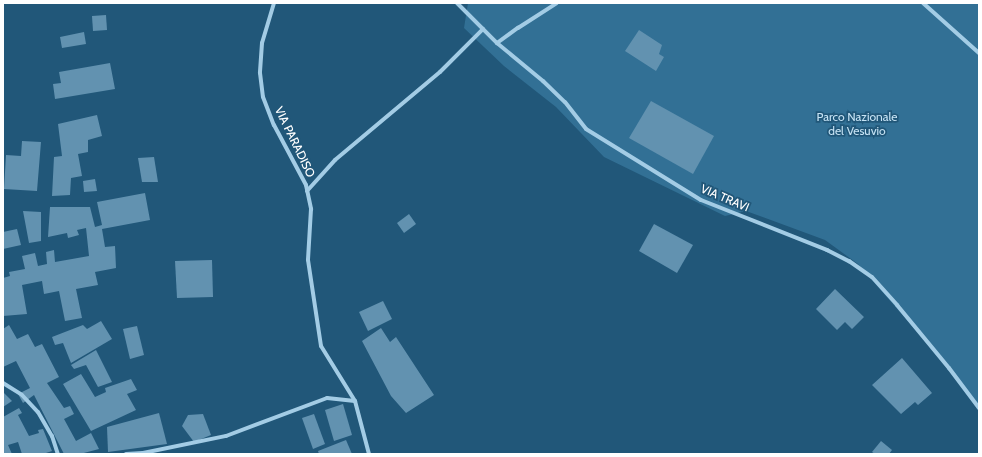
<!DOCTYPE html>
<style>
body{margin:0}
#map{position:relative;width:982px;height:457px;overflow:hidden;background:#215779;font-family:Cabin,sans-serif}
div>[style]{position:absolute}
.green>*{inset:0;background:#327095}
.building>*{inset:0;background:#6292b0}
.street>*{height:4px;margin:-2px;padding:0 2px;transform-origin:2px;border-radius:2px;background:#a3cce5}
span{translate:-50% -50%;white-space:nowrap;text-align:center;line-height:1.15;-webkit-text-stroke:3.5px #215779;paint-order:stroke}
.park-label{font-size:12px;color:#c6e3f4}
.street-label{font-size:12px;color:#fff}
.frame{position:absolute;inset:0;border:4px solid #fff;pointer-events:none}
</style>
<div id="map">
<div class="green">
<i style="clip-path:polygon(468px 3px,979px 3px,979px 412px,955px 375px,858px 264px,825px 240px,746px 211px,725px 216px,604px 157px,556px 107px,504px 66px,464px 28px)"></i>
</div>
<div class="building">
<i style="clip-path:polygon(106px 15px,107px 30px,93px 31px,92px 16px)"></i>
<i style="clip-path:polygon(639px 30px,662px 45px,659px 54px,664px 57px,656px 71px,625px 51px)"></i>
<i style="clip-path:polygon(84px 32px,86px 44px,62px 48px,60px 37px)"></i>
<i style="clip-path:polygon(110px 63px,115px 89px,55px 99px,53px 84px,61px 83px,59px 72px)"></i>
<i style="clip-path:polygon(651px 101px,714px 136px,693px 174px,629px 138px)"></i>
<i style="clip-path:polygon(97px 115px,102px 136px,88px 140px,88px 152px,78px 154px,82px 176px,71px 178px,70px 195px,52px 196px,54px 157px,62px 156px,58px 124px)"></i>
<i style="clip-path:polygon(22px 141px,41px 142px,37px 191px,4px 189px,6px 155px,21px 156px)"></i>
<i style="clip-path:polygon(154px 157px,158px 182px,142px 182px,138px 158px)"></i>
<i style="clip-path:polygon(95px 179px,97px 191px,84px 192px,83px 181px)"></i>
<i style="clip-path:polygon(145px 193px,150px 220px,102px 229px,105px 247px,115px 246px,116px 268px,95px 272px,98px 285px,76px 289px,82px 318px,65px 321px,59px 291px,44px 294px,42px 281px,22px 285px,27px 314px,3px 316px,3px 278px,10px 276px,9px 272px,25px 269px,22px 256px,35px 253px,38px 266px,47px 264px,46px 252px,54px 250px,55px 262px,89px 256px,86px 228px,77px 230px,79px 235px,68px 238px,67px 233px,48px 237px,50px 207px,90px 207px,95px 227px,102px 225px,97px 202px)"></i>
<i style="clip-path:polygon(23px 211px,41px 212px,41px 241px,29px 243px)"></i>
<i style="clip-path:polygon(409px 214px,416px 224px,404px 233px,397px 223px)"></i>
<i style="clip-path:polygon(654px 224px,693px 245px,677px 273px,639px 251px)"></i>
<i style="clip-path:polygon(17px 229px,21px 245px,3px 249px,3px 232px)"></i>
<i style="clip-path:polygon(212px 260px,213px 297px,177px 298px,175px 261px)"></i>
<i style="clip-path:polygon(835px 289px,864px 317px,852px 329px,845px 322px,837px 330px,816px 309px)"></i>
<i style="clip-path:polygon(383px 301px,392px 319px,368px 331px,359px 312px)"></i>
<i style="clip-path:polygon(101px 321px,112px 339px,71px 363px,63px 343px,55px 345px,52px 337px,83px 325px,87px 329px)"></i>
<i style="clip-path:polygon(9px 325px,17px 339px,28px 334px,35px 347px,42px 344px,59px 377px,47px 383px,64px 408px,70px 406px,74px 414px,64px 419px,76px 441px,91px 433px,99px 449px,80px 454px,64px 454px,34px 395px,23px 403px,18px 394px,30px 388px,16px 361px,3px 367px,3px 329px)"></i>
<i style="clip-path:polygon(137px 326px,144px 355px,130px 359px,123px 329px)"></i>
<i style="clip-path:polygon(381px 328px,390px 342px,396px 337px,434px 395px,406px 413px,391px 396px,362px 341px)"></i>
<i style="clip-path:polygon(96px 350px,112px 382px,98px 387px,86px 365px,74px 369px,71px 365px)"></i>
<i style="clip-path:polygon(902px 358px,932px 393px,918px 405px,915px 402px,901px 414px,872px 385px)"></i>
<i style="clip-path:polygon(81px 374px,95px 397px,106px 392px,105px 388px,131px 379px,137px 390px,127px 394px,136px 410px,91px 431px,63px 384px)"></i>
<i style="clip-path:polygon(3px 392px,12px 401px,3px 407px)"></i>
<i style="clip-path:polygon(343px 404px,352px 435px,334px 441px,325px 410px)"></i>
<i style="clip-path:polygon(19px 408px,22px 413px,18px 415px,29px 436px,39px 433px,38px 430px,43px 429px,52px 451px,43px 454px,22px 454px,18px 442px,8px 445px,12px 454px,3px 454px,3px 417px)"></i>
<i style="clip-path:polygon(159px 413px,167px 444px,108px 452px,107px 427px)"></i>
<i style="clip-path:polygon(203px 414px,211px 435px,194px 442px,182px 426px,188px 415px)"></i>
<i style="clip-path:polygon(314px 414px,325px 444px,313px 449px,302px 418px)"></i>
<i style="clip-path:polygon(346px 440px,352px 454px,319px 454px,318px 451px)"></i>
<i style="clip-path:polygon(881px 441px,892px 450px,889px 454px,875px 454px,872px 452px)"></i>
</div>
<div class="street">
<i style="left:274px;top:3px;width:42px;rotate:106.7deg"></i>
<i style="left:262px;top:43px;width:30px;rotate:94deg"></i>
<i style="left:260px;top:73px;width:24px;rotate:83deg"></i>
<i style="left:263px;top:97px;width:30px;rotate:69deg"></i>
<i style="left:274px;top:125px;width:68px;rotate:61.9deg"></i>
<i style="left:306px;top:185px;width:25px;rotate:78deg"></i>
<i style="left:311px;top:209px;width:51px;rotate:93.4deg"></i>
<i style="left:308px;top:260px;width:87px;rotate:81.4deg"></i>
<i style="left:321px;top:346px;width:65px;rotate:58.3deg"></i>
<i style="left:355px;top:401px;width:55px;rotate:75.2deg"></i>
<i style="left:457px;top:3px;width:57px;rotate:45deg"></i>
<i style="left:497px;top:43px;width:60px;rotate:39.6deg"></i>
<i style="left:543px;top:81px;width:30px;rotate:44deg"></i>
<i style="left:565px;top:102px;width:34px;rotate:52deg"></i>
<i style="left:586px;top:129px;width:135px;rotate:31.7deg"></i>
<i style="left:701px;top:200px;width:136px;rotate:21.6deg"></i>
<i style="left:827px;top:250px;width:25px;rotate:27deg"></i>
<i style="left:849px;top:261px;width:28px;rotate:35deg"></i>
<i style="left:872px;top:277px;width:38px;rotate:48deg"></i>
<i style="left:897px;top:305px;width:82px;rotate:50.5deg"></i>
<i style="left:949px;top:368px;width:50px;rotate:53.1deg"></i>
<i style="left:923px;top:3px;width:75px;rotate:41.8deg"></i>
<i style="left:497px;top:43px;width:26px;rotate:-36deg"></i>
<i style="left:518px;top:28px;width:46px;rotate:-32.7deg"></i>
<i style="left:307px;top:191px;width:42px;rotate:-47.9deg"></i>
<i style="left:335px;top:160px;width:137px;rotate:-40deg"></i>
<i style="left:440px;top:72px;width:61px;rotate:-45deg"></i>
<i style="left:3px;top:383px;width:22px;rotate:32deg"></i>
<i style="left:22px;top:395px;width:23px;rotate:47deg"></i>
<i style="left:38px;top:412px;width:28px;rotate:60deg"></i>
<i style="left:52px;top:436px;width:19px;rotate:72deg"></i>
<i style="left:126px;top:454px;width:17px;rotate:-3deg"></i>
<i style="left:143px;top:453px;width:85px;rotate:-11.6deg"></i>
<i style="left:226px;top:436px;width:108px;rotate:-20.6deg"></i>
<i style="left:327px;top:398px;width:28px;rotate:6deg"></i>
</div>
<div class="park-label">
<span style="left:857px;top:124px">Parco Nazionale<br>del Vesuvio</span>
</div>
<div class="street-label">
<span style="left:295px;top:142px;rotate:64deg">VIA PARADISO</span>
<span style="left:725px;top:198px;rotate:23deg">VIA TRAVI</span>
</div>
<div class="frame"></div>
</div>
